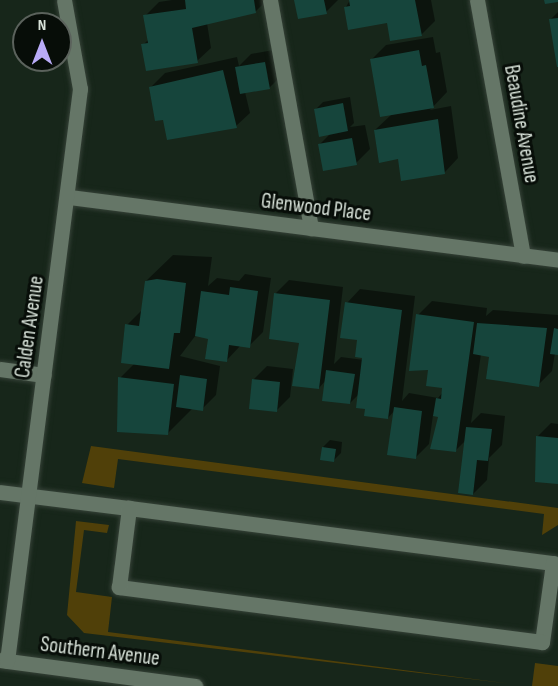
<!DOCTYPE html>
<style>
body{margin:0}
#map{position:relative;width:558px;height:686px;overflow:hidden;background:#17261a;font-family:"Sofia Sans Condensed",sans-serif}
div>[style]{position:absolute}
.green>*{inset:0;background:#504009}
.shadow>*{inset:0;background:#0007}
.building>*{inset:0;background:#16453c}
.roads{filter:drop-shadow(0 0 2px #364238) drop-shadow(0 0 2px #364238)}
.minor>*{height:15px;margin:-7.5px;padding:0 7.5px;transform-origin:7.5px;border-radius:7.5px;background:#657667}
span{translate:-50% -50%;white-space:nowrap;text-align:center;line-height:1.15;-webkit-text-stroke:6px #070d08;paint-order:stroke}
.street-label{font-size:21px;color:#d8e2d9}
.north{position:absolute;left:12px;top:12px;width:60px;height:60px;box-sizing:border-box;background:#070d08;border:2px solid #5b625c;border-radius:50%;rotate:0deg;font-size:16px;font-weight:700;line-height:24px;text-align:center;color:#d8e2d9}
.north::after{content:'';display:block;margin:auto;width:21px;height:27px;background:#b9abf7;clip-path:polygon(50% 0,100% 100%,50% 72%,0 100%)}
</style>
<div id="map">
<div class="green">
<i style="clip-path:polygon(91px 446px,558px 508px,558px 525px,542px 535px,544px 514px,118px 459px,114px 488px,82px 483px)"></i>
<i style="clip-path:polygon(76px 521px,109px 525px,107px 533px,84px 530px,76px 592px,112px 597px,108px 632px,528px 686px,84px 633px,67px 615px)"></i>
<i style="clip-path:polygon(535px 663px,558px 666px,558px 686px,532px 686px)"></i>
</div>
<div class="shadow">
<i style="clip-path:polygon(172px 0,267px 0,256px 11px,207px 23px,211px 48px,197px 61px,143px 45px,149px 39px,145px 16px,159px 2px)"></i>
<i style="clip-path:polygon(296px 0,338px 0,326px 12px)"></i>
<i style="clip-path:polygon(350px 0,431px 0,435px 21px,421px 35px,346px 7px)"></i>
<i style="clip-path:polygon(558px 12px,558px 65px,550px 20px)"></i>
<i style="clip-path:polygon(433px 37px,436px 53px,440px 52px,447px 92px,430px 110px,451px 106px,458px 158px,445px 172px,399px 158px,375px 130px,392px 114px,372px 59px,386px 45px)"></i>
<i style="clip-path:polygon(279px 49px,283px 74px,269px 88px,245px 92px,250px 113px,236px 126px,165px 119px,151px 87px,165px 73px,237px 57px,239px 66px,251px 54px)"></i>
<i style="clip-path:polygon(350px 97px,354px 123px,350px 127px,365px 125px,370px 149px,356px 163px,320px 144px,331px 133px,316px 109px,323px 102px)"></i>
<i style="clip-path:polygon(173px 255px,212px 257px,208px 286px,217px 278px,239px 281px,245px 274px,271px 278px,263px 332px,249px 346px,241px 345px,226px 361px,209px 337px,196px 335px,180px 356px,220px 366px,216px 395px,202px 409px,193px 408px,167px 434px,120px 378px,135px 363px,127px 325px,143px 309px,146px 281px)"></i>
<i style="clip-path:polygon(289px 280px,343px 287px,334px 364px,341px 357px,364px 360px,347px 303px,360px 289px,415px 296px,402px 401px,409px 393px,438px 398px,443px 392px,444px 387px,430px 368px,418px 315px,432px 301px,487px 308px,486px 316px,493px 310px,558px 315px,558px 354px,555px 353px,552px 371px,538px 385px,490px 355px,481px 354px,471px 423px,481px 413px,505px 416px,502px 445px,489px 458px,487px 480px,473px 494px,465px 441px,456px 450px,440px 415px,433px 415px,429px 444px,415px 458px,395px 410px,388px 418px,367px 408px,359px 394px,350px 403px,326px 380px,319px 388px,301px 342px,275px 294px)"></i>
<i style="clip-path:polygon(267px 366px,293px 369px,290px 397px,276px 411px,253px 380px)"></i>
<i style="clip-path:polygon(551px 423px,558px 424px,558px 483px,537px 437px)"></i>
<i style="clip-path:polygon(330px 440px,342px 442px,341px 453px,334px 460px,323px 447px)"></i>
</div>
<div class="building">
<i style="clip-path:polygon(185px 0,254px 0,256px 13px,192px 28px,198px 63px,146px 71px,141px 44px,148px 43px,143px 15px,186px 9px)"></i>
<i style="clip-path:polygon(294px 0,324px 0,327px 14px,298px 19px)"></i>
<i style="clip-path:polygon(349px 0,415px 0,422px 36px,390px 41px,387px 23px,348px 30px,344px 7px,350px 6px)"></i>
<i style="clip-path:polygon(544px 0,558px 0,558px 2px,545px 4px)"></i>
<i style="clip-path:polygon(558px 18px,558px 67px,557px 67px,549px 19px)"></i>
<i style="clip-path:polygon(419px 50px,422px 66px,426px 65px,434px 108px,380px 117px,370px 59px)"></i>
<i style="clip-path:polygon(265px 62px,270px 89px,240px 94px,235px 67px)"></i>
<i style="clip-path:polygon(223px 70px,237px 128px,167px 140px,163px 120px,155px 121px,149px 87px)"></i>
<i style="clip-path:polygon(343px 103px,348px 131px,319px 137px,314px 109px)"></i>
<i style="clip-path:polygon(438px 119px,445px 174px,401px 181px,398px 159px,379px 163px,374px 130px)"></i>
<i style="clip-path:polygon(352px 138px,357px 165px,323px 171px,318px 144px)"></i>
<i style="clip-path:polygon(157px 279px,186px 283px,180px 333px,174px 333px,169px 369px,121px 363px,125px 324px,139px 326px,145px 281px)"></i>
<i style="clip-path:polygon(230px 287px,258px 291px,250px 348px,229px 345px,227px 362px,205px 359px,208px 339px,195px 336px,201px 291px,229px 295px)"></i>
<i style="clip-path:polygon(274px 293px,330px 300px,319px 389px,292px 386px,299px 343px,269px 339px)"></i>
<i style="clip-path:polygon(345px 302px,402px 310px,388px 419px,364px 416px,365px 409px,356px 408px,362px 358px,355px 357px,357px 340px,340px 338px)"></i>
<i style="clip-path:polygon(416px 314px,474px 322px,456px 452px,430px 449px,438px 417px,433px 416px,436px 398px,441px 399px,442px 388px,426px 386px,428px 370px,409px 371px)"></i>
<i style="clip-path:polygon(477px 323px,547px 328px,539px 387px,486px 379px,489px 357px,473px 354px)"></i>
<i style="clip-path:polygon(554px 328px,558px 329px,558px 355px,550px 354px)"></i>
<i style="clip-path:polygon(326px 370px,355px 374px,350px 404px,322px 401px)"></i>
<i style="clip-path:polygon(180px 375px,207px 379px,203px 411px,176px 407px)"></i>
<i style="clip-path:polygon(118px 377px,174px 384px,168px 435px,117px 432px)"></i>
<i style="clip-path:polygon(252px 379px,280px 382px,277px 412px,249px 409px)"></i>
<i style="clip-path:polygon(394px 407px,422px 411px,416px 459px,387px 455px)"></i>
<i style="clip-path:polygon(466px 427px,492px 429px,488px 461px,477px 460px,473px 495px,458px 493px)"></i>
<i style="clip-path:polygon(536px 436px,558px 438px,558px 484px,535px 482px)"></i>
<i style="clip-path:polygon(322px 447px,336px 449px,334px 462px,320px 460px)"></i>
</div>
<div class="roads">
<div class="minor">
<i style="left:270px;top:0;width:232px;rotate:79.8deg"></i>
<i style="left:477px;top:0;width:260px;rotate:79.8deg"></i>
<i style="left:69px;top:197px;width:493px;rotate:7.3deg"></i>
<i style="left:0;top:369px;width:44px;rotate:7.8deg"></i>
<i style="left:0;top:492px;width:130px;rotate:7.1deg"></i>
<i style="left:129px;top:508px;width:428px;rotate:7.4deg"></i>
<i style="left:553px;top:563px;width:80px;rotate:97.9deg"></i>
<i style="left:542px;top:642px;width:427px;rotate:-172.6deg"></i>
<i style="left:119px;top:587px;width:80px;rotate:-82.8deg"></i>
<i style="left:0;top:660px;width:197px;rotate:7.6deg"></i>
<i style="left:7px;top:661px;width:577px;rotate:-82.73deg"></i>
<i style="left:80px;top:89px;width:90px;rotate:-100.2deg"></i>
</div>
</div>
<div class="street-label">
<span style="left:521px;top:124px;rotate:80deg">Beaudine Avenue</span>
<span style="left:316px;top:208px;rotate:7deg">Glenwood Place</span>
<span style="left:30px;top:327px;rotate:-82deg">Calden Avenue</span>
<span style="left:100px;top:652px;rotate:7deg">Southern Avenue</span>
</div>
<div class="north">N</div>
</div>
